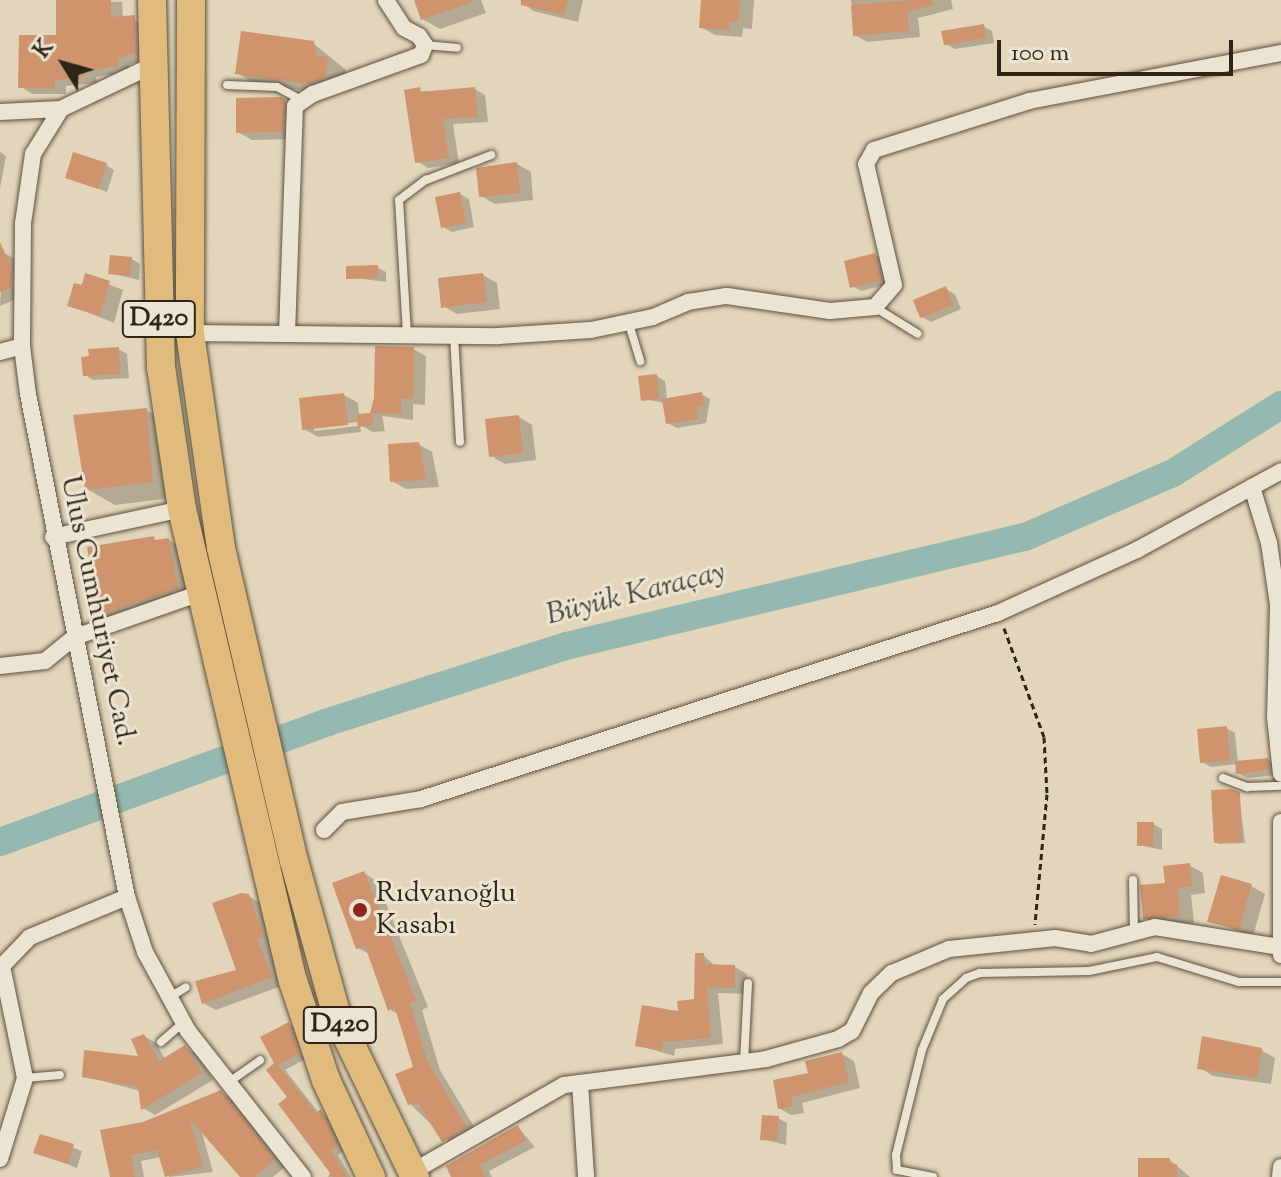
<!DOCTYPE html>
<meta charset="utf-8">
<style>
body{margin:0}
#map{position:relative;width:1281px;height:1177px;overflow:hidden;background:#e2d5ba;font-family:"Sorts Mill Goudy",serif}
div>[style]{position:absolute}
.shadow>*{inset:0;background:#0003}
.river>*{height:28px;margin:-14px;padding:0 14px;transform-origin:14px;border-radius:14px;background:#95b9b0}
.building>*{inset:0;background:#cf946d}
.path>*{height:3px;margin-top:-1.5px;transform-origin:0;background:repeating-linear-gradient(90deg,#2f2415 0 6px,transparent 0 10px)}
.roads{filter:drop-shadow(0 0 2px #5c503e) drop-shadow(0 0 2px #5c503e)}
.service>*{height:8px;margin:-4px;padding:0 4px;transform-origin:4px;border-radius:4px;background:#ece4d2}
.minor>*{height:16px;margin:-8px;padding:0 8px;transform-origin:8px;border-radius:8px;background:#ece4d2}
.trunk>*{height:28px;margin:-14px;padding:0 14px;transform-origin:14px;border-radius:14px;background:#e1ba7d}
.dots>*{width:22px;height:22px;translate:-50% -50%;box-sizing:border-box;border:4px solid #ece4d2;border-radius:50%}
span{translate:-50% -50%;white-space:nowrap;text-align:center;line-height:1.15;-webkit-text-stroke:6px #ece4d2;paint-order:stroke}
.shield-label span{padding:2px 6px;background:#ece4d2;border:2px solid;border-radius:6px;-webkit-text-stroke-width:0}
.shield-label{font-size:26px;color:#2f2415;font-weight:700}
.street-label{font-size:28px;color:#2f2415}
.poi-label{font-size:28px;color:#2f2415}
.left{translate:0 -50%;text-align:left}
.water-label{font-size:30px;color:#48493c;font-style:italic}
.north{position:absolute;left:24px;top:24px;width:80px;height:80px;-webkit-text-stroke:6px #ece4d2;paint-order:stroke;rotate:307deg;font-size:22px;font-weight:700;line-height:32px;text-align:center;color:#2f2415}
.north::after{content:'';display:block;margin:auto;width:28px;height:36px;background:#2f2415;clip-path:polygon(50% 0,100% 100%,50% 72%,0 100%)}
.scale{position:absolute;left:997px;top:40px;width:236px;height:36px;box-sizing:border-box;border:4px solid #2f2415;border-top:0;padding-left:10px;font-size:24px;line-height:28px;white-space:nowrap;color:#2f2415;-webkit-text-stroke:6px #ece4d2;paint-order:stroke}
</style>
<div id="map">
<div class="shadow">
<i style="clip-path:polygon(58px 0,122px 2px,123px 18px,147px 24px,148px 59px,129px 64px,130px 72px,96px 77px,97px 83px,66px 86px,66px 94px,32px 94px,20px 86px,58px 37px)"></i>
<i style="clip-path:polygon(416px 0,481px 0,486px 13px,440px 29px,422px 19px)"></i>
<i style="clip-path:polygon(520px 0,583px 0,578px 22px,533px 11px)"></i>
<i style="clip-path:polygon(703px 0,754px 0,752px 29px,743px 28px,742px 37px,715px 35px,701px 27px)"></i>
<i style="clip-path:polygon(851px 0,951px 0,953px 9px,918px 18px,920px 37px,867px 42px,855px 35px)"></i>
<i style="clip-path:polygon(983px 26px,992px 31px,994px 43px,955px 49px,946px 44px)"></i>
<i style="clip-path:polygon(313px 43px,346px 70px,344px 88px,328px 94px,256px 84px,237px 73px)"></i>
<i style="clip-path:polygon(475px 89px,485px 95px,488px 122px,453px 124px,459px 163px,428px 168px,417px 161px,406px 92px)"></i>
<i style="clip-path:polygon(285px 102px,299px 109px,297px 139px,252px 140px,238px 132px)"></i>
<i style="clip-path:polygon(0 152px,6px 156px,0 188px)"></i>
<i style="clip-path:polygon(517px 164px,531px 172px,533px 200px,495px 204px,481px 196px)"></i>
<i style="clip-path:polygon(106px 165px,114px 170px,107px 192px,67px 177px)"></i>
<i style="clip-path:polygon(460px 194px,469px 199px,474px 227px,452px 232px,443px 227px)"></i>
<i style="clip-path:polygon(3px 252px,17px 260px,25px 295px,0 306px)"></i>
<i style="clip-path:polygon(875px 255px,884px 260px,889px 284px,861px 291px,852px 286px)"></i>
<i style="clip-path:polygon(132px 259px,140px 264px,139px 280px,110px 273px)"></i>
<i style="clip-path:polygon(377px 267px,386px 272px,386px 282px,348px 277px)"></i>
<i style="clip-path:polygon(87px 275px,123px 290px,114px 323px,69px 305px)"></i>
<i style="clip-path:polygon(483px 275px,497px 283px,500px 309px,457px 314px,443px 306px)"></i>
<i style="clip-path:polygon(946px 289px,955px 294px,961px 309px,931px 322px,922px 317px)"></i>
<i style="clip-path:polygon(118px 349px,127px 354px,129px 378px,93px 380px,85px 375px)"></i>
<i style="clip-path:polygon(evenodd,413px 349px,426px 356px,425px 405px,413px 404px,413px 420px,382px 416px,385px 431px,373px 432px,360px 425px,361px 432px,318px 437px,304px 429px,344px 395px,358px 403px,359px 416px,371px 414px,376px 398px,413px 349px,357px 422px,358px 426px,314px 431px,314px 427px,357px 422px)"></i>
<i style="clip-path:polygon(656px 376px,665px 381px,667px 400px,701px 394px,710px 399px,706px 423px,677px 428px,668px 423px,665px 403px,643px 399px)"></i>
<i style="clip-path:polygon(146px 410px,174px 426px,180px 497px,115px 505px,87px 489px)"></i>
<i style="clip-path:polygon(519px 417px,532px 425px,536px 460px,505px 464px,491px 456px)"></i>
<i style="clip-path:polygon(418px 444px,432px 452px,439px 487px,406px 489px,392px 481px)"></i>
<i style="clip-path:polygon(169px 540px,188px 551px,196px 600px,118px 625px,100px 614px)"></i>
<i style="clip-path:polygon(1226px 728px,1235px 733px,1238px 763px,1268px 760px,1277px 765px,1278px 775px,1247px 778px,1238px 773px,1237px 764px,1211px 767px,1202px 762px)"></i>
<i style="clip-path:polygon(1239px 794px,1245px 843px,1219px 844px,1216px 842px)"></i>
<i style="clip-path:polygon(1153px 824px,1162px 829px,1162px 850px,1139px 845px)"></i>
<i style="clip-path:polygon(1189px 865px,1203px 873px,1205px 893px,1191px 895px,1194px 923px,1159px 926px,1145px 918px,1167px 884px)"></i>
<i style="clip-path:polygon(364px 873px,377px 881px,428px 1007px,422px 1010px,440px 1070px,479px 1135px,456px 1148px,410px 1104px,415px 1068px,399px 1015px,389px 1009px,369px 954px,358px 948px)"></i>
<i style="clip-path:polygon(1251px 886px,1265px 894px,1253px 936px,1209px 921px)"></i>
<i style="clip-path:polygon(248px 896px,262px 904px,276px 944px,269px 947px,284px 985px,216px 1010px,203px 1003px,239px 971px)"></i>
<i style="clip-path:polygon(703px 955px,716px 967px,735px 967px,747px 974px,747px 994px,718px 993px,723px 1044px,675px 1049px,674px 1056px,637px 1045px,696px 1001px)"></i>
<i style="clip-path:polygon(289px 1024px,297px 1029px,307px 1058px,285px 1070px,319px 1113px,329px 1116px,345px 1150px,338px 1155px,351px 1177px,328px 1177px,331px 1171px,290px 1097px,276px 1064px)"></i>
<i style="clip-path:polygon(144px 1036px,156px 1043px,165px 1059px,185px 1047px,197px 1054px,213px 1080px,155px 1115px,143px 1108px,140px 1091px,84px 1076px,141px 1058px)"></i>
<i style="clip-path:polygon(1261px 1050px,1275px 1058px,1271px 1084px,1213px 1076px,1200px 1068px)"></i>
<i style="clip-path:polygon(842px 1054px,854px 1061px,860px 1088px,802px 1103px,804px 1113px,791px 1115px,779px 1108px,811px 1075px)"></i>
<i style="clip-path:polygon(221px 1093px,232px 1099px,285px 1167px,273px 1177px,243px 1177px,201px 1129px,213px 1172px,169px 1177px,161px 1157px,141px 1161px,144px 1177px,112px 1177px,143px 1124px)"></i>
<i style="clip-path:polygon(778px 1118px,787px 1123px,786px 1145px,762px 1139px)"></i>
<i style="clip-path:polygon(518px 1127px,535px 1147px,489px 1171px,492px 1177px,453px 1177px)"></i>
<i style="clip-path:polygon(41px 1136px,82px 1151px,77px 1168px,36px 1152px)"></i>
<i style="clip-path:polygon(1170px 1160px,1190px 1177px,1140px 1177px)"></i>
</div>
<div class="river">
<i style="left:0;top:842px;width:349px;rotate:-20.1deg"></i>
<i style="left:328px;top:722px;width:250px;rotate:-17.7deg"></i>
<i style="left:566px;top:646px;width:472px;rotate:-13.4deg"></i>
<i style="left:1025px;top:537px;width:161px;rotate:-23.4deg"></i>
<i style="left:1173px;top:473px;width:128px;rotate:-32.2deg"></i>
</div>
<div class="building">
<i style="clip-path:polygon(56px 0,111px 0,111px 17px,135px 15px,136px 53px,118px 58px,118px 66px,85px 71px,85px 77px,55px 80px,55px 88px,18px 88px,19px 35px,56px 35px)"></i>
<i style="clip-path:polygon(414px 0,472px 0,472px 2px,421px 20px)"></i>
<i style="clip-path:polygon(521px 0,568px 0,564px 15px,521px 5px)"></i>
<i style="clip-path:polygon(701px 0,740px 0,738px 22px,729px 22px,729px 30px,699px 28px)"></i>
<i style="clip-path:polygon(914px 0,932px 0,933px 5px,907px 12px,909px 31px,853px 36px,851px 5px)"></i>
<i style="clip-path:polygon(984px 24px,986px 38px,944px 45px,941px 31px)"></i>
<i style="clip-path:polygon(241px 31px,314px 41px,317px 56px,328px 57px,325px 78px,308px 84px,235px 74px)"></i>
<i style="clip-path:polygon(420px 87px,421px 92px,475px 87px,478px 117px,443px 119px,449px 158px,415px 163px,404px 90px)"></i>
<i style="clip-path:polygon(281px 97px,286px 100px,283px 132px,236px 133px,236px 98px)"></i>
<i style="clip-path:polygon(73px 152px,107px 163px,98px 189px,65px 178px)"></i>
<i style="clip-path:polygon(517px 162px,520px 193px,479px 197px,476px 168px)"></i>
<i style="clip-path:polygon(460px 192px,466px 223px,441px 228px,435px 197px)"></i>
<i style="clip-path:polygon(0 242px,12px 269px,11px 287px,0 292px)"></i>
<i style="clip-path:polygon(875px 253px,882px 280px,850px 288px,844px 261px)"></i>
<i style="clip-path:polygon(110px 255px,132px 257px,130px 276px,108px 274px)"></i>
<i style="clip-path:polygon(378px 265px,378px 278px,346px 279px,346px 266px)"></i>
<i style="clip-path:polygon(85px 273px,110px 281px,100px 316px,67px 306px,74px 283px,82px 285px)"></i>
<i style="clip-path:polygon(483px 273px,487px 302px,441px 308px,438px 278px)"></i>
<i style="clip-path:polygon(946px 286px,953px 305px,920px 318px,913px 300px)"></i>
<i style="clip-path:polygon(375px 346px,414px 347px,413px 399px,401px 399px,401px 414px,372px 413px,373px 425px,358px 427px,357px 414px,370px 413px,374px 398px)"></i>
<i style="clip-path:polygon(119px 347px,120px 374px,83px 376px,81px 357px,89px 356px,88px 349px)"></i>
<i style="clip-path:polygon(657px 374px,659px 399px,641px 401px,638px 376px)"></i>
<i style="clip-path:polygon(702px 392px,704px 406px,696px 408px,698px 419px,666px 424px,662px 399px)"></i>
<i style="clip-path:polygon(344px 393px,348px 425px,302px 430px,299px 398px)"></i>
<i style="clip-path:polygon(147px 408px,153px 482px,85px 490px,73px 415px)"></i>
<i style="clip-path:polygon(519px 415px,523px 453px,489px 457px,485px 419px)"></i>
<i style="clip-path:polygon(419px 442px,426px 480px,390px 482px,388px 444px)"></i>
<i style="clip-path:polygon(154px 536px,155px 540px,169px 538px,178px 589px,98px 615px,87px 547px)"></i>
<i style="clip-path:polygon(1227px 726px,1230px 760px,1200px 763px,1197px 729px)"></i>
<i style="clip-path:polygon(1268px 758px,1270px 770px,1236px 774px,1235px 761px)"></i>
<i style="clip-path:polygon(1231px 789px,1240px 792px,1242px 842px,1214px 843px,1211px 790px)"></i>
<i style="clip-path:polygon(1137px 822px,1154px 822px,1153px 846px,1137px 846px)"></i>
<i style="clip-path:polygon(1190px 863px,1192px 886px,1178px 888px,1180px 916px,1143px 919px,1140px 885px,1165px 883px,1163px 866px)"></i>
<i style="clip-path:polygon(364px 871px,416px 1000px,410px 1003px,427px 1060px,467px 1128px,442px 1142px,417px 1102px,408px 1105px,395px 1074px,413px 1067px,395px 1008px,388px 1011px,365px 946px,356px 949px,332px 883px)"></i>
<i style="clip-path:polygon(1221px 875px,1252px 884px,1239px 929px,1207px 922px)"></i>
<i style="clip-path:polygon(241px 893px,249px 894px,264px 937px,257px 939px,272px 977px,202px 1004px,195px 981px,236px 970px,212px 903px)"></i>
<i style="clip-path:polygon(695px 953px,704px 953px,705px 964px,735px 965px,735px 988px,707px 987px,711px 1038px,663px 1042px,662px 1051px,635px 1046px,642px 1005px,678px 1011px,677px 1001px,694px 999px)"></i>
<i style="clip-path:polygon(289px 1022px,299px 1054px,278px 1065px,316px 1113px,321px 1109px,338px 1145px,331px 1150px,347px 1177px,333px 1177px,278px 1104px,287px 1097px,266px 1070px,274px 1063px,260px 1037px)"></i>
<i style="clip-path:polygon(144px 1034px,159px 1061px,185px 1045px,202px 1073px,141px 1110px,138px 1087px,82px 1077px,84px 1050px,138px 1056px,131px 1039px)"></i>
<i style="clip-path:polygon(1202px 1036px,1262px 1048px,1257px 1078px,1197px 1069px)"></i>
<i style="clip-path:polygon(842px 1052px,849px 1082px,791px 1097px,793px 1106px,778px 1109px,773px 1080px,808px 1073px,805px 1061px)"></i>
<i style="clip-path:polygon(221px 1090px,275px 1159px,255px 1177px,240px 1177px,190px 1119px,203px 1166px,165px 1177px,157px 1150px,131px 1155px,135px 1177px,110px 1177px,100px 1130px,143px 1122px)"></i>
<i style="clip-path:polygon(762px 1115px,779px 1116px,777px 1141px,760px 1140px)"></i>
<i style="clip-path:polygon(518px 1125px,526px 1141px,480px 1165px,485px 1177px,451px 1177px,446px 1166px)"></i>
<i style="clip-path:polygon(40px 1134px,74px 1144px,68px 1164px,33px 1153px)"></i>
<i style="clip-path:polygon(1138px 1158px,1170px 1158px,1170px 1164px,1177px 1164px,1177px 1177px,1138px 1177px)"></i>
</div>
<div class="path">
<i style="left:1004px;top:628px;width:116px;rotate:69.8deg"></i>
<i style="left:1044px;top:737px;width:57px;rotate:87deg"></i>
<i style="left:1047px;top:794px;width:131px;rotate:95.3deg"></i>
</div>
<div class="roads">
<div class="service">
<i style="left:425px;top:45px;width:32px;rotate:5deg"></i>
<i style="left:227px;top:85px;width:50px;rotate:2.3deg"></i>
<i style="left:277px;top:87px;width:26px;rotate:28deg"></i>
<i style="left:876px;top:308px;width:49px;rotate:31.8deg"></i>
<i style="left:629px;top:324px;width:39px;rotate:73deg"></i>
<i style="left:407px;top:334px;width:134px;rotate:-93.4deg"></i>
<i style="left:399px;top:200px;width:34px;rotate:-37deg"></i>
<i style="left:426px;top:180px;width:70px;rotate:-21deg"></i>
<i style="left:454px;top:335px;width:107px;rotate:86.8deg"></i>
<i style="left:1223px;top:778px;width:26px;rotate:21deg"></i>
<i style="left:1247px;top:787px;width:34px;rotate:-2deg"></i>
<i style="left:1133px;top:880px;width:50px;rotate:88.9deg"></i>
<i style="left:167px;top:999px;width:22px;rotate:-32deg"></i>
<i style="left:161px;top:1042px;width:29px;rotate:-41deg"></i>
<i style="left:744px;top:1062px;width:79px;rotate:-87.1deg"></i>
<i style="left:25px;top:1078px;width:35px;rotate:-5deg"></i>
<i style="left:229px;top:1082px;width:38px;rotate:-35deg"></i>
<i style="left:933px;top:1177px;width:37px;rotate:-169deg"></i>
<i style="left:897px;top:1170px;width:15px;rotate:-94deg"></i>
<i style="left:896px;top:1155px;width:108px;rotate:-76.1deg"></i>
<i style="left:922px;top:1050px;width:55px;rotate:-67.6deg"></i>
<i style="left:943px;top:999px;width:31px;rotate:-42deg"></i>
<i style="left:966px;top:978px;width:15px;rotate:-20deg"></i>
<i style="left:980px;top:973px;width:109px;rotate:-1.1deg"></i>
<i style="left:1089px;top:971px;width:69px;rotate:-11.6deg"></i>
<i style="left:1157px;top:957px;width:86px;rotate:17deg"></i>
<i style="left:1239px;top:982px;width:42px"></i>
</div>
<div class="minor">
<i style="left:151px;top:66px;width:100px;rotate:154.5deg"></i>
<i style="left:61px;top:109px;width:53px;rotate:121.9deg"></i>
<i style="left:33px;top:154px;width:70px;rotate:98.2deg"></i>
<i style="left:23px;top:223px;width:123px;rotate:90.5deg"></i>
<i style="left:22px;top:346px;width:48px;rotate:82.9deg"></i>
<i style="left:28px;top:394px;width:513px;rotate:78.87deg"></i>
<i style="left:127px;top:897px;width:58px;rotate:71.9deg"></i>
<i style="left:145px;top:952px;width:90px;rotate:61.4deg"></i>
<i style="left:188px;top:1031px;width:186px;rotate:51.8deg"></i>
<i style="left:0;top:112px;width:61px;rotate:-2.8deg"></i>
<i style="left:190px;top:333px;width:308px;rotate:0.6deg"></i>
<i style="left:498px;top:336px;width:93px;rotate:-3.7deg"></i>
<i style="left:591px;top:330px;width:63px;rotate:-11.8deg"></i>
<i style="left:653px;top:317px;width:38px;rotate:-23deg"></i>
<i style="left:688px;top:302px;width:39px;rotate:-9deg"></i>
<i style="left:727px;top:296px;width:104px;rotate:8.3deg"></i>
<i style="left:830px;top:311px;width:45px;rotate:-5.1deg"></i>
<i style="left:875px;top:307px;width:29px;rotate:-49deg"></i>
<i style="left:894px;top:285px;width:124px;rotate:-103deg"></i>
<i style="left:866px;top:164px;width:16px;rotate:-60deg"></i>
<i style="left:874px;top:150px;width:163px;rotate:-17.5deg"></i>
<i style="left:1029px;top:101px;width:257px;rotate:-10.8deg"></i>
<i style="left:287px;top:334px;width:228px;rotate:-88deg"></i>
<i style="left:295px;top:106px;width:22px;rotate:-34deg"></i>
<i style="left:313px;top:94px;width:115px;rotate:-19.9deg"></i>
<i style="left:421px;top:55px;width:11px;rotate:-68deg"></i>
<i style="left:425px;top:45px;width:11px;rotate:-124deg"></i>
<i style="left:419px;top:36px;width:17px;rotate:-152deg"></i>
<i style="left:404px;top:28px;width:33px;rotate:-123deg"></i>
<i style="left:0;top:352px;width:23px;rotate:-15deg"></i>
<i style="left:1252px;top:487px;width:59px;rotate:73.1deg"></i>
<i style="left:1269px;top:543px;width:63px;rotate:81.7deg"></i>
<i style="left:1278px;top:605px;width:112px;rotate:91.5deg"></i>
<i style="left:1275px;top:717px;width:57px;rotate:84deg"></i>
<i style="left:53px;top:537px;width:132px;rotate:-12.2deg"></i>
<i style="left:0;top:666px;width:45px;rotate:-6.3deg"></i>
<i style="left:45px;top:661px;width:38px;rotate:-39deg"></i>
<i style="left:75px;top:637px;width:130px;rotate:-19.3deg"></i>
<i style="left:1281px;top:822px;width:133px;rotate:90deg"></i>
<i style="left:324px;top:830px;width:25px;rotate:-45deg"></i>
<i style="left:342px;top:812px;width:80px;rotate:-9.3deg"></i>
<i style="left:421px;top:799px;width:606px;rotate:-17.87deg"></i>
<i style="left:998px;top:613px;width:153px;rotate:-24.4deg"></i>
<i style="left:1137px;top:550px;width:164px;rotate:-28.7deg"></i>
<i style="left:580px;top:1083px;width:94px;rotate:86.3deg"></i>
<i style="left:0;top:1159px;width:85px;rotate:-72.8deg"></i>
<i style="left:25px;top:1078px;width:114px;rotate:-101.6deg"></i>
<i style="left:2px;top:966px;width:40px;rotate:-46deg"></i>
<i style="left:30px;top:937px;width:105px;rotate:-22.4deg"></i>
<i style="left:412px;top:1172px;width:175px;rotate:-29.8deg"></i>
<i style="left:564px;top:1085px;width:204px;rotate:-7.3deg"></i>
<i style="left:766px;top:1059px;width:75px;rotate:-15.5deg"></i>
<i style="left:838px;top:1039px;width:16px;rotate:-30deg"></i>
<i style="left:852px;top:1031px;width:42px;rotate:-63.4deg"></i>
<i style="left:871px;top:993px;width:29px;rotate:-44deg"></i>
<i style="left:892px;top:973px;width:62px;rotate:-22.8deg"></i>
<i style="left:949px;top:949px;width:107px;rotate:-5.9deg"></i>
<i style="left:1055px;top:938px;width:36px;rotate:9deg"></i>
<i style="left:1091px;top:944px;width:66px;rotate:-14.9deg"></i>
<i style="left:1155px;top:927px;width:127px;rotate:9.1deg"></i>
<i style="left:1280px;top:1177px;width:10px;rotate:-84deg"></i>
</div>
<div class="trunk">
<i style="left:152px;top:0;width:367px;rotate:88.6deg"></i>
<i style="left:161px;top:367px;width:144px;rotate:81.6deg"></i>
<i style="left:182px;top:509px;width:485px;rotate:76.8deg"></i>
<i style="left:293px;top:981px;width:104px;rotate:71.6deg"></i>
<i style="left:326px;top:1080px;width:107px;rotate:65.1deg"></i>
<i style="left:191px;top:0;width:333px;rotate:90.2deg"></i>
<i style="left:190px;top:333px;width:217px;rotate:81.8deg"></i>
<i style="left:221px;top:548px;width:321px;rotate:76.9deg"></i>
<i style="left:294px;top:861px;width:161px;rotate:74.5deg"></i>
<i style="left:337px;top:1016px;width:179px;rotate:64.2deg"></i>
</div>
</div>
<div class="dots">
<i style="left:360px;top:910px;background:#8f2418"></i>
</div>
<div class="shield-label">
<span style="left:159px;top:319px">D420</span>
<span style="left:340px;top:1025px">D420</span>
</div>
<div class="street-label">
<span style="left:97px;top:611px;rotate:78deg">Ulus Cumhuriyet Cad.</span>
</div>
<div class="poi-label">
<span class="left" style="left:376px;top:910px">Rıdvanoğlu<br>Kasabı</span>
</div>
<div class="water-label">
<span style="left:636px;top:595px;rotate:-14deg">Büyük Karaçay</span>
</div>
<div class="north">K</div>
<div class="scale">100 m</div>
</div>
